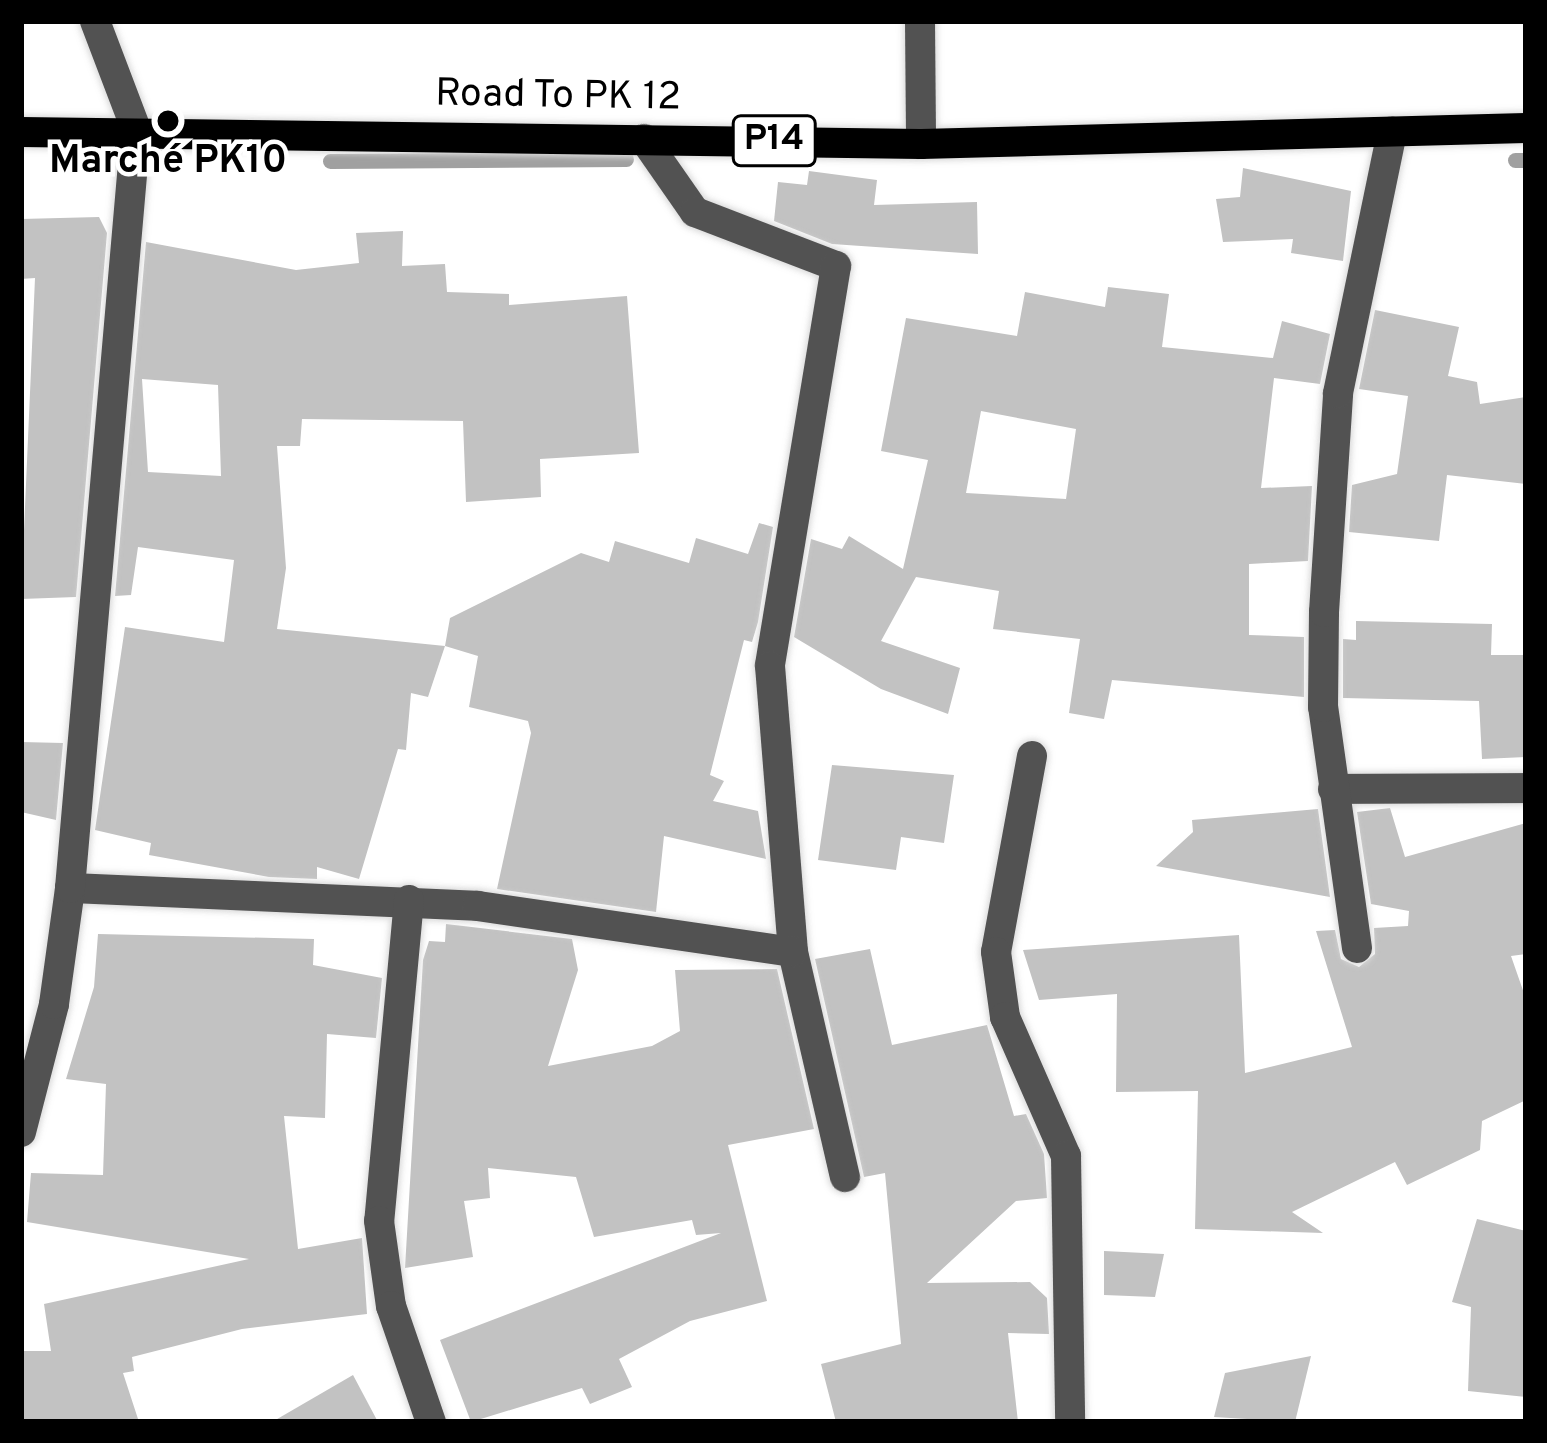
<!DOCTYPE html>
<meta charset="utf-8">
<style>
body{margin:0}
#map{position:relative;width:1547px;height:1443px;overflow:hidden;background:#fff;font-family:Overpass,sans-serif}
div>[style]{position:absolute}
.stream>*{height:15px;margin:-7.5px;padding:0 7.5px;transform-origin:7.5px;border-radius:7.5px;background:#a0a0a0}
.building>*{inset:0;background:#c2c2c2}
.roads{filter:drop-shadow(0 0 3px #dbdbdb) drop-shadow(0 0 3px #dbdbdb)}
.minor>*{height:30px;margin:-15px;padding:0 15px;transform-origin:15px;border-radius:15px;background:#525252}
.major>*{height:30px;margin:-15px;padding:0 15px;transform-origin:15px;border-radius:15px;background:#000}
.dots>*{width:33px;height:33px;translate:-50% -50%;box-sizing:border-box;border:6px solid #fff;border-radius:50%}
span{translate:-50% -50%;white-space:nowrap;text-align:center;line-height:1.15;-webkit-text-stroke:9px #fff;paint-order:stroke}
.shield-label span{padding:3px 9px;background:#fff;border:3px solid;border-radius:9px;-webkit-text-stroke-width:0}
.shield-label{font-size:36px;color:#000;font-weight:700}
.street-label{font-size:39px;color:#000}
.poi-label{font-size:39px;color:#000;font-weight:700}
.frame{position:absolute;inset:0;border:24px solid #000;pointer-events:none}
</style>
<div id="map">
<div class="stream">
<i style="left:1515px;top:160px;width:11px"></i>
<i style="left:330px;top:161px;width:296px;rotate:-0.4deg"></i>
</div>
<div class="building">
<i style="clip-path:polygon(1243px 168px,1351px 191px,1343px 261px,1291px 253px,1293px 239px,1223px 242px,1216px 199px,1240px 197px)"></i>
<i style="clip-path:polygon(809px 171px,877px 180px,874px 205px,977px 202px,978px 254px,832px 244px,774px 221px,778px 182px,807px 185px)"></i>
<i style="clip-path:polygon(99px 217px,107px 233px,76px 597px,21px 599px,35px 278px,21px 279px,21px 219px)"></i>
<i style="clip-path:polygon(evenodd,403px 231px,402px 266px,445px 264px,447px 292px,509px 294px,509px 305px,627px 296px,639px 453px,540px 459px,541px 497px,466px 502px,463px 421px,302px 419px,300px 446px,277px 446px,286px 568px,277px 629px,445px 646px,450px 618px,581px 553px,609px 562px,615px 541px,689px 563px,696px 538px,748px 554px,759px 523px,773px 527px,758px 622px,752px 642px,744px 640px,710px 775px,724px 781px,713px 801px,758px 811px,766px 859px,664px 836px,656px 912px,497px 889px,531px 733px,528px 721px,469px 707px,478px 656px,445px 646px,428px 697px,411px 693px,406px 750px,398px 749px,359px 879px,317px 867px,317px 879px,269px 877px,149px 855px,151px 843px,95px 830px,125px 627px,224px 642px,234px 560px,138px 547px,131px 595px,115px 596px,146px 242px,296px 270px,359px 263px,356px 233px,403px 231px,142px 379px,218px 385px,221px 476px,148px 472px,142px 379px)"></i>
<i style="clip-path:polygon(evenodd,1108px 287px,1169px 294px,1162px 347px,1273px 358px,1282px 321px,1330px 334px,1320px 384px,1274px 378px,1261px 488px,1312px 486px,1308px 561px,1249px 564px,1249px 635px,1304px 637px,1304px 697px,1112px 680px,1104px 719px,1069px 713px,1080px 639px,993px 629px,999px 591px,916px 577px,881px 641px,960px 668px,948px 714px,881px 689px,794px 637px,811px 539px,842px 549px,849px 536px,903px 569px,928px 460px,881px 451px,906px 318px,1017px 336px,1025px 292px,1105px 307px,1108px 287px,981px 411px,1076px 429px,1066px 499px,966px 493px,981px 411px)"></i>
<i style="clip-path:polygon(1375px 310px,1459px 327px,1448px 376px,1477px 382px,1480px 404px,1526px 397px,1526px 484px,1447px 475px,1439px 541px,1349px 532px,1352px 485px,1397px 474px,1408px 396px,1359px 389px)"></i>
<i style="clip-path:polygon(1356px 621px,1492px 624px,1491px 655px,1523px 655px,1526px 668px,1526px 757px,1482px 759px,1479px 701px,1343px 698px,1343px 639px,1356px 640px)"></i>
<i style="clip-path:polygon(21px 742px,63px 743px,56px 820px,21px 812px)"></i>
<i style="clip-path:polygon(832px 765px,954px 775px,944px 843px,901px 837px,896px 870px,818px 860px)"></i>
<i style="clip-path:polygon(1390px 808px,1405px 857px,1526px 823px,1526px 954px,1511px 956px,1526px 999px,1526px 1100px,1482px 1121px,1480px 1150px,1407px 1185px,1395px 1162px,1292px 1212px,1323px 1233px,1195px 1229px,1198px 1091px,1116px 1092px,1117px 994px,1039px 1000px,1023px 950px,1239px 935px,1245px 1073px,1352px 1047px,1316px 931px,1335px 930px,1341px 959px,1359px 967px,1375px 954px,1374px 928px,1408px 926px,1409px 911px,1371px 904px,1357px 812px)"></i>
<i style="clip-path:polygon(1318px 809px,1330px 897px,1156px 866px,1193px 832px,1192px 820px)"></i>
<i style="clip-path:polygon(446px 924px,572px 939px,578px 970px,548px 1066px,652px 1046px,680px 1031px,675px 970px,777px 969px,814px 1129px,728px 1145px,767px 1301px,690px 1321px,619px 1359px,632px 1387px,590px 1404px,582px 1388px,471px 1422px,440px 1340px,721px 1233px,696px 1235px,692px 1220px,594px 1237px,576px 1177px,488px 1168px,490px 1198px,464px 1201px,473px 1257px,405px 1268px,423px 960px,429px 941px,445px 942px)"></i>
<i style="clip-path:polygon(98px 934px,314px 939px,313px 965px,382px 978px,376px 1038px,327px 1034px,325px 1118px,284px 1116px,298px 1249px,362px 1238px,367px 1314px,242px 1329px,132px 1357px,134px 1371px,123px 1373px,139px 1422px,21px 1422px,21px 1351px,51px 1351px,44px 1304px,249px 1259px,27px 1222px,31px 1173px,103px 1175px,106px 1084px,66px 1079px,94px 987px)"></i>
<i style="clip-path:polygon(870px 949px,892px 1045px,987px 1025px,1014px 1116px,1026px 1114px,1044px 1154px,1047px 1198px,1016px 1201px,927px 1283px,1030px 1282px,1047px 1298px,1049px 1334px,1008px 1333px,1018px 1422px,836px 1422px,821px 1364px,901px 1344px,885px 1173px,864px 1177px,815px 959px)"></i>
<i style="clip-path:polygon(1477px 1219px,1526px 1231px,1526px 1397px,1468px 1391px,1471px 1307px,1452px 1302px)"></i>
<i style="clip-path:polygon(1104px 1251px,1164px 1254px,1155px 1297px,1104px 1295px)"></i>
<i style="clip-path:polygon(1311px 1356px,1295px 1422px,1214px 1417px,1225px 1373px)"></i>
<i style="clip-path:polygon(353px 1375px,378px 1422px,272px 1422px)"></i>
</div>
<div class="roads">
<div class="minor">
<i style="left:920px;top:21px;width:123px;rotate:89.5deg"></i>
<i style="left:644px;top:139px;width:89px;rotate:55.1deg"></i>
<i style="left:695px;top:212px;width:151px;rotate:21deg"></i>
<i style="left:836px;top:266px;width:405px;rotate:99.4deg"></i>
<i style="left:770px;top:666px;width:287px;rotate:85.4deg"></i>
<i style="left:793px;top:952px;width:231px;rotate:77deg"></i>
<i style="left:1032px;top:756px;width:199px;rotate:100.4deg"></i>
<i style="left:996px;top:952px;width:66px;rotate:82.1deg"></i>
<i style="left:1005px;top:1017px;width:152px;rotate:66.3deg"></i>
<i style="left:1066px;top:1156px;width:266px;rotate:89.1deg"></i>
<i style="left:1333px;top:789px;width:193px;rotate:-0.3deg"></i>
<i style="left:70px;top:888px;width:408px;rotate:2.5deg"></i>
<i style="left:478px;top:906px;width:318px;rotate:8.3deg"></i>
<i style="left:409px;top:900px;width:322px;rotate:95.3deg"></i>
<i style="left:379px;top:1221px;width:86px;rotate:82deg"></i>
<i style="left:391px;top:1306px;width:123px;rotate:71deg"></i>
<i style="left:1357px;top:948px;width:243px;rotate:-98deg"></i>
<i style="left:1323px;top:707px;width:95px;rotate:-89.4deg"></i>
<i style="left:1324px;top:612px;width:219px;rotate:-86.3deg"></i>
<i style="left:1338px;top:393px;width:267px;rotate:-78.3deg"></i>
<i style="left:21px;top:1132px;width:132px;rotate:-75.5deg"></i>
<i style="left:54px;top:1004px;width:117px;rotate:-82.1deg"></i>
<i style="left:70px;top:888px;width:762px;rotate:-85.03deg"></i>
<i style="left:136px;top:129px;width:116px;rotate:-110.8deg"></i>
</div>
<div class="major">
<i style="left:21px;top:132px;width:900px;rotate:0.76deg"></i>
<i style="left:921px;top:144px;width:605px;rotate:-1.51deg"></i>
</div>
</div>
<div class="dots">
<i style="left:168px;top:121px;background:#000"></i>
</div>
<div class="shield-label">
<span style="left:774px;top:141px">P14</span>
</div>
<div class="street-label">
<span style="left:558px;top:98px;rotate:1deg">Road To PK 12</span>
</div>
<div class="poi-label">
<span style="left:168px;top:163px">Marché PK10</span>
</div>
<div class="frame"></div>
</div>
